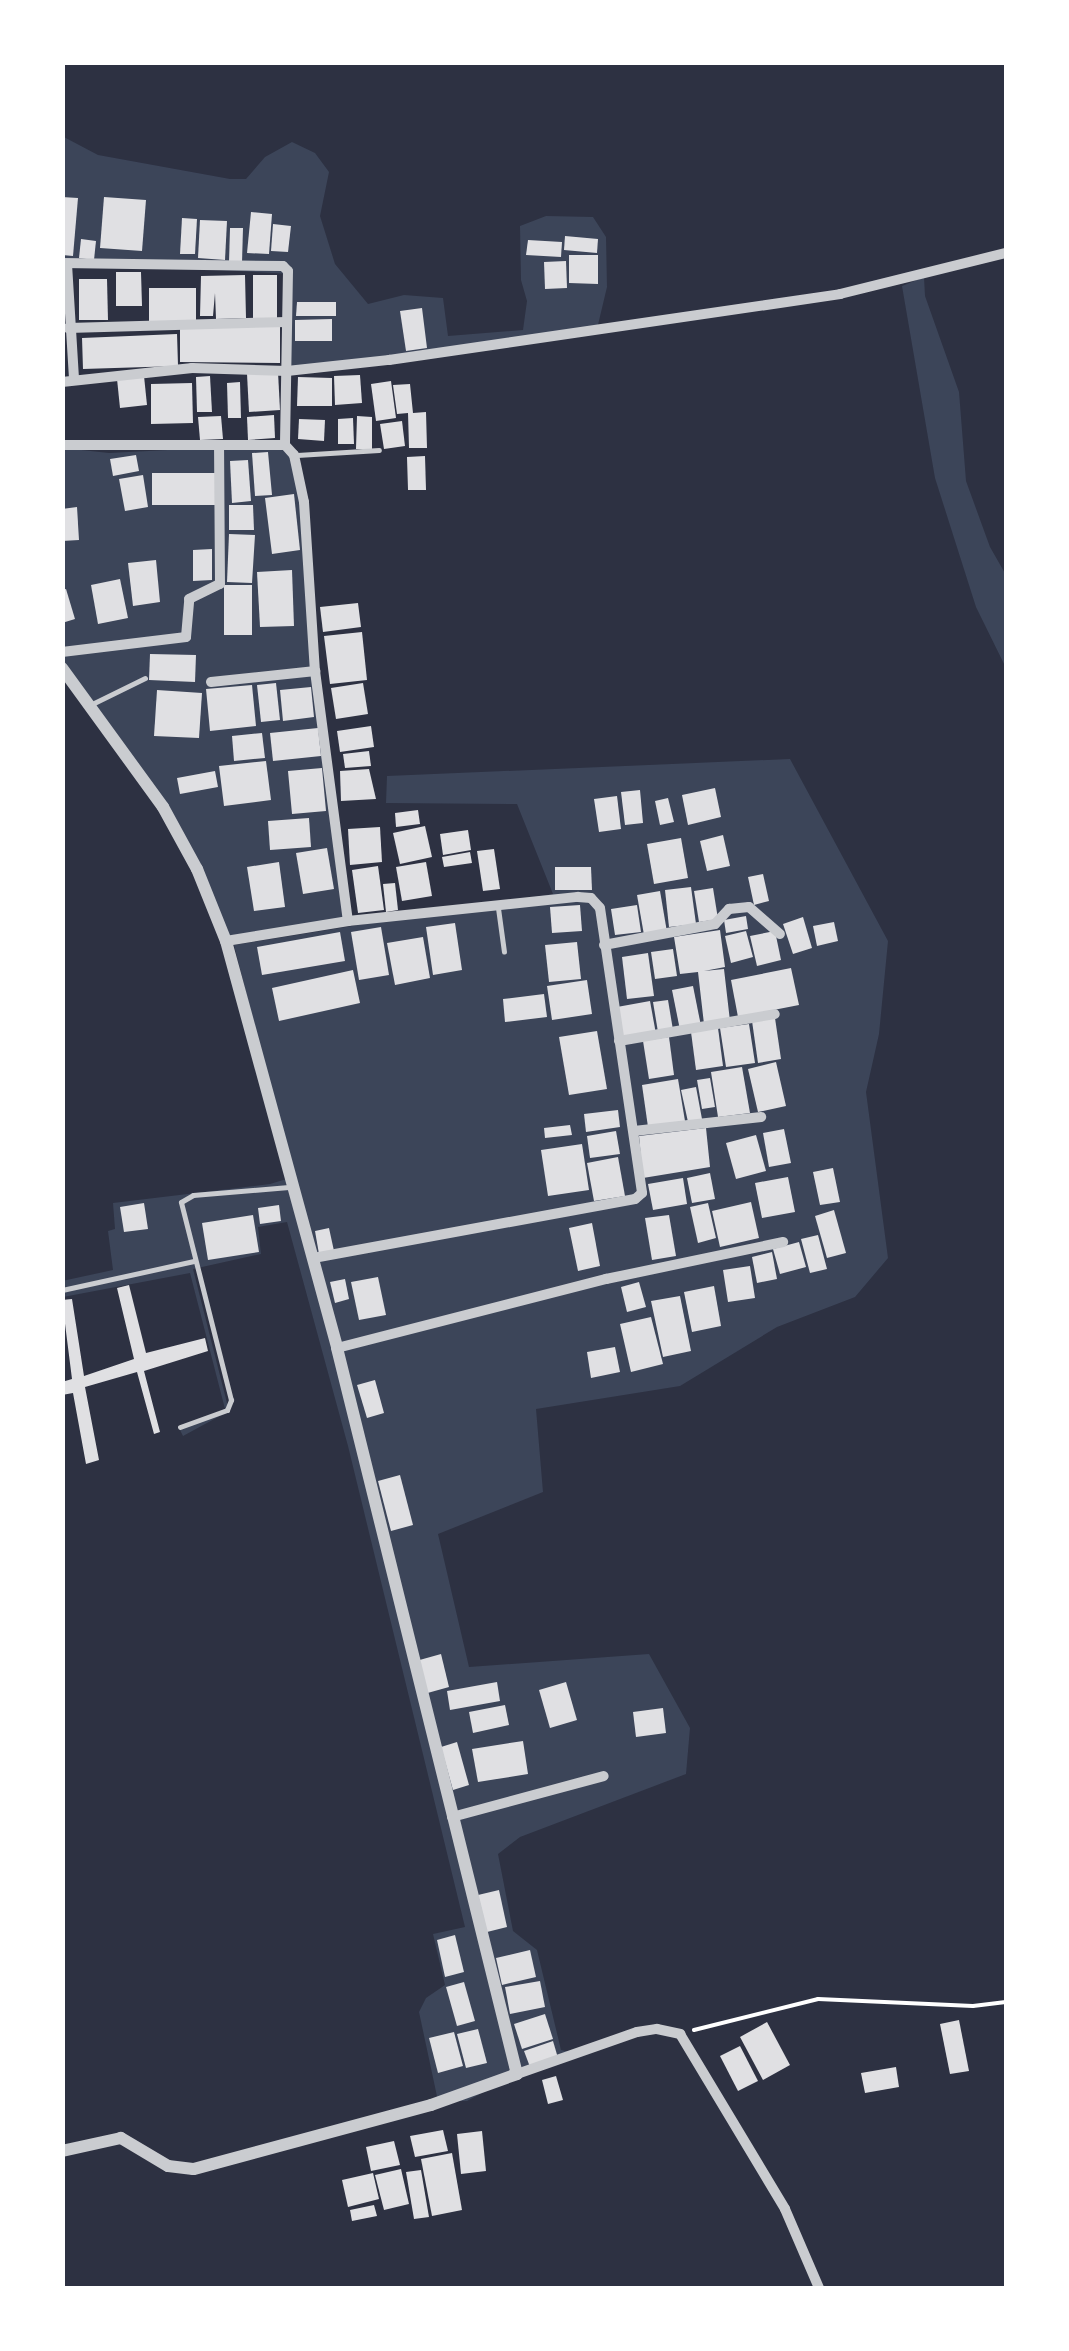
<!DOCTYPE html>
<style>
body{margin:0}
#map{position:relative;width:1069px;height:2351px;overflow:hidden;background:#2d3142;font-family:"Source Sans 3",sans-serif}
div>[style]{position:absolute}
.green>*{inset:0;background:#3c4559}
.building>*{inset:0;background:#e0e0e3}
.path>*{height:4px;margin:-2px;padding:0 2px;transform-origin:2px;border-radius:2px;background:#fff}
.service>*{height:5px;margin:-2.5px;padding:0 2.5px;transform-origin:2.5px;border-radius:2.5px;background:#caccd0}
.minor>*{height:10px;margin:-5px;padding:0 5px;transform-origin:5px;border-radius:5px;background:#caccd0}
.tertiary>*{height:12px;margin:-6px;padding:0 6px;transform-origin:6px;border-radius:6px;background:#caccd0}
span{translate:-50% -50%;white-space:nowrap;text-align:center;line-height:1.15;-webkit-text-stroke:9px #fff;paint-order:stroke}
.frame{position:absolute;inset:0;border:65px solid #fff;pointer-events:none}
</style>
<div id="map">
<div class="green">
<i style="clip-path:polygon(62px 136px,98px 155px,230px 179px,246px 179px,265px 157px,292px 142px,315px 153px,329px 172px,320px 216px,335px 264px,368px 304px,404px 295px,443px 298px,448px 336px,523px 330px,527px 301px,521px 280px,520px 226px,546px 216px,593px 217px,606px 237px,607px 287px,597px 329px,287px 369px,290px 274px,63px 261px)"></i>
<i style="clip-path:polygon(924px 277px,925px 296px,959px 392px,966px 481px,990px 547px,1006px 575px,1006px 668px,976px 607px,935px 478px,902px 286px)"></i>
<i style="clip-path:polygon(288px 444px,300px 470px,308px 589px,349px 923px,228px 940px,196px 862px,63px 674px,63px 448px,109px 453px)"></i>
<i style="clip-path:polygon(790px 759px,888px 941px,879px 1034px,866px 1092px,888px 1258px,855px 1297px,777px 1327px,680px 1386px,536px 1409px,543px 1492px,438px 1534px,469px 1667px,649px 1654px,690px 1728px,686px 1774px,520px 1837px,498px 1854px,513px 1931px,537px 1950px,561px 2050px,579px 2054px,517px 2074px,467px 2101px,438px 2101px,419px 2012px,426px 1998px,445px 1985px,433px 1934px,465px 1927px,348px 1446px,287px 1222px,258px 1227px,261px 1254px,193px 1269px,229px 1411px,183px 1436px,180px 1430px,225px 1409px,190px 1273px,63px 1297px,62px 1281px,113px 1270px,108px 1231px,115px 1229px,113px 1203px,270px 1184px,293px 1177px,234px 945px,553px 894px,517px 804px,386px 803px,387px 776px)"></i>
</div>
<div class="building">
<i style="clip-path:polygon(62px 197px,78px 198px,73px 256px,62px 255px)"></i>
<i style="clip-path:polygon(104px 197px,146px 200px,142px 251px,100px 248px)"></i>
<i style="clip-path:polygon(251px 212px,272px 214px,269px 254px,247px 253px)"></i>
<i style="clip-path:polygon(182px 218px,197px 219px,195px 254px,180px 254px)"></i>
<i style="clip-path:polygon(200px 220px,227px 221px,225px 260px,198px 258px)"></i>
<i style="clip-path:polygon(273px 224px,291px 226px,288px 252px,271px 251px)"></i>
<i style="clip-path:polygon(230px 228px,243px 228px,242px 263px,229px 262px)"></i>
<i style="clip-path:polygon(565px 236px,598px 239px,597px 253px,564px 250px)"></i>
<i style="clip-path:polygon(81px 239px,96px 241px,94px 260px,79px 258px)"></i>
<i style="clip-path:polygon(528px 240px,562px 242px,561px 257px,526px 255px)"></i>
<i style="clip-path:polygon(569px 255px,598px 255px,598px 284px,569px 283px)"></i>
<i style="clip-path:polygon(566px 261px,567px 288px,545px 289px,544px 262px)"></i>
<i style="clip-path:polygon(116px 272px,141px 272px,142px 306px,116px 306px)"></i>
<i style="clip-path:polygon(245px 275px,246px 318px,216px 319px,215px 293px,213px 316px,200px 316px,201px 276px)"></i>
<i style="clip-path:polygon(253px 275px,277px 275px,277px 318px,253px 318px)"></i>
<i style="clip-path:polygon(79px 279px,107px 279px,108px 320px,79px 320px)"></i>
<i style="clip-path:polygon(149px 288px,196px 288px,196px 322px,149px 323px)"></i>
<i style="clip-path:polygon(297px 302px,336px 302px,336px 316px,296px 316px)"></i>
<i style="clip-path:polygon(422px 308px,427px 348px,406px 351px,400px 311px)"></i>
<i style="clip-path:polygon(332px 319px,332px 341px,295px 341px,295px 320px)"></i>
<i style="clip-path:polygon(180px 326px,280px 327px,280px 363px,180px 362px)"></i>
<i style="clip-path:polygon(177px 334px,178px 366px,83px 369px,82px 338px)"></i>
<i style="clip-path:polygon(278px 372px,280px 410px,249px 412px,247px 374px)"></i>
<i style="clip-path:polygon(360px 375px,362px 403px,335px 405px,334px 376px)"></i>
<i style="clip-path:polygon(144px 376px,147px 405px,120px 408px,117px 379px)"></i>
<i style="clip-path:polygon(210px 376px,212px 412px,197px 412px,196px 377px)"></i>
<i style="clip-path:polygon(298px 377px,332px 378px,332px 406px,297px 406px)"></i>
<i style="clip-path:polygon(391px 381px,396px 418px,376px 421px,371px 384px)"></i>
<i style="clip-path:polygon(240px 382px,241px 418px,228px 418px,227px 383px)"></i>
<i style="clip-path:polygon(192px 383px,193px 423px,151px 424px,151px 384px)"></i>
<i style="clip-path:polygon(410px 384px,413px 413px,426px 412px,427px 448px,409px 448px,408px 413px,397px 414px,393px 385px)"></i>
<i style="clip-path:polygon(274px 415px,275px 438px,248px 440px,247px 417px)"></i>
<i style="clip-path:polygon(221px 416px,223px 439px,200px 440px,198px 417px)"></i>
<i style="clip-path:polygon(357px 416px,372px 417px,372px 449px,356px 449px)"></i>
<i style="clip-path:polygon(353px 418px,354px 444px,338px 444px,338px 419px)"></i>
<i style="clip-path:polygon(299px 419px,325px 420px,324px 441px,298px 439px)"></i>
<i style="clip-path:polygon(402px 421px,405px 446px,384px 449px,380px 424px)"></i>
<i style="clip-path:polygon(268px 452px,272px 495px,255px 496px,252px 453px)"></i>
<i style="clip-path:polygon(136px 455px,139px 471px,113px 476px,110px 459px)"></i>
<i style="clip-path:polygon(425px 456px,426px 490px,408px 490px,407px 457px)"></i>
<i style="clip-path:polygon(248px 460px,251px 501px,232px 503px,230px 461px)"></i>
<i style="clip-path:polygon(152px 473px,215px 473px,215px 505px,152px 505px)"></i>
<i style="clip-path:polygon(143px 475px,148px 507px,125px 511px,119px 479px)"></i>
<i style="clip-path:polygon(294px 494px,300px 550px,272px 554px,265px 498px)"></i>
<i style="clip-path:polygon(229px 505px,253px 505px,254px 530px,229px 530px)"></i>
<i style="clip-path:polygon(77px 507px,79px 540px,62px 541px,62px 509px)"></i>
<i style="clip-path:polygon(229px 534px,255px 535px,252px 583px,227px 582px)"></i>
<i style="clip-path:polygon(212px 549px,212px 580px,193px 581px,193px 550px)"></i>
<i style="clip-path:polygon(156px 560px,160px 602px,133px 606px,128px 563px)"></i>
<i style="clip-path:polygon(292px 570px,294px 626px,260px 627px,257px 572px)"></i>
<i style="clip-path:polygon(120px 579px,128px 618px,98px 624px,91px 585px)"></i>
<i style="clip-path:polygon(224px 585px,252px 585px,252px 635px,224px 635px)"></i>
<i style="clip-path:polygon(66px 589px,75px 619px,62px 623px,62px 590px)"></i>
<i style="clip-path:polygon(358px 603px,361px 627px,323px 632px,320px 607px)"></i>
<i style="clip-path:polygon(362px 632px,367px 680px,330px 684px,324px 636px)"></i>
<i style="clip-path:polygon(150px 654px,196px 655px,195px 682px,149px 680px)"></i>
<i style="clip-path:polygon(276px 683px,280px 720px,261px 722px,257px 685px)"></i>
<i style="clip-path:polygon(363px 683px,368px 714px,336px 719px,331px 688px)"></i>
<i style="clip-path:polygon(252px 685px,256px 726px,210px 731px,206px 689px)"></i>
<i style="clip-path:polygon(311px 687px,314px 717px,283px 721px,280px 690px)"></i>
<i style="clip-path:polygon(157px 690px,202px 693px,199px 738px,154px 736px)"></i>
<i style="clip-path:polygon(371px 726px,374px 747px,340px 752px,337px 731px)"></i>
<i style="clip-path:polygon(318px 728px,321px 756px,273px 761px,270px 733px)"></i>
<i style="clip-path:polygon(262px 733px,265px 758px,234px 761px,232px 736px)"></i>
<i style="clip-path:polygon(369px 751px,371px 766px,345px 768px,343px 754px)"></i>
<i style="clip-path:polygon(266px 761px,271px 800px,224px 806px,219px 766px)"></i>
<i style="clip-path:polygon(322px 768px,326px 811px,292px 814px,288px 771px)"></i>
<i style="clip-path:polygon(369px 769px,376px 799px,341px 801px,340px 771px)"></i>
<i style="clip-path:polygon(215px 771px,218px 787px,180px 794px,177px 778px)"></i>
<i style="clip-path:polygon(715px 788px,721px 817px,688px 825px,682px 795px)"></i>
<i style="clip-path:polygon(640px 790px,643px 823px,625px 825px,621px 792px)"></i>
<i style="clip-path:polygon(617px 796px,621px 829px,599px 832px,594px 799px)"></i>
<i style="clip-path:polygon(668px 798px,674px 822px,660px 825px,655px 801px)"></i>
<i style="clip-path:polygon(418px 810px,420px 824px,396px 827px,395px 813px)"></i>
<i style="clip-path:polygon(309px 818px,311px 847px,270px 850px,268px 821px)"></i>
<i style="clip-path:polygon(425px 826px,432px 857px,400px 864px,393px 833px)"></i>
<i style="clip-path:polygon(380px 827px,382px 862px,350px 865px,348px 829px)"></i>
<i style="clip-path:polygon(468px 830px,471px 850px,443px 855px,440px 834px)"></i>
<i style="clip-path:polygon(723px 835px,730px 866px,707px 871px,700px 841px)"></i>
<i style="clip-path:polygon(681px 838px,688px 878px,654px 884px,647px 844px)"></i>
<i style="clip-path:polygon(327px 848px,334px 889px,303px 894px,296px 853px)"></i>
<i style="clip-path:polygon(494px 849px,500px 889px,483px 891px,477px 851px)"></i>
<i style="clip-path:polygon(470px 852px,472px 863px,444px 867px,442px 857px)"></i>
<i style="clip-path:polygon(279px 862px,285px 907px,254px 911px,247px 867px)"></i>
<i style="clip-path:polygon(426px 862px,432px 896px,402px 901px,396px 867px)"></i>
<i style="clip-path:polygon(378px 866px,384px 910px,358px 913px,352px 870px)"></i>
<i style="clip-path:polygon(555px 867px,591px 867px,592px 890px,555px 890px)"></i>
<i style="clip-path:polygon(763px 874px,769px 901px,754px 905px,748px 877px)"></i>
<i style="clip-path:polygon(395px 883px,398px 910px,386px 912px,383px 884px)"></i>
<i style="clip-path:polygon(691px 887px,696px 924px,669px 927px,665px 890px)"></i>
<i style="clip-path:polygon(713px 888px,718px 919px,699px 922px,694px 891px)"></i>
<i style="clip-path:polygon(660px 891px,667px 932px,644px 935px,637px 895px)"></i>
<i style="clip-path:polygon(580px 905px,582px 931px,552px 933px,550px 907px)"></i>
<i style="clip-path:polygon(637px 905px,641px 932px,615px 935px,611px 909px)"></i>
<i style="clip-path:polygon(746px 916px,748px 929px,726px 933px,724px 920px)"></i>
<i style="clip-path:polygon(803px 917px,812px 948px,793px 954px,783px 924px)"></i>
<i style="clip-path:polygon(834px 922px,838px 941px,817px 946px,813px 926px)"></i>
<i style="clip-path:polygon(455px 923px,462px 970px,433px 975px,426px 927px)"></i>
<i style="clip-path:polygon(381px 927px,389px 975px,359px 980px,351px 932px)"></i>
<i style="clip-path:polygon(720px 930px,725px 967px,704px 971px,724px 969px,730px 1021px,704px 1024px,698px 972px,680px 974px,674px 937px)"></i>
<i style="clip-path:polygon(746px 931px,753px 957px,731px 963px,725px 936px)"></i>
<i style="clip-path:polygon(775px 931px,781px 960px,757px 966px,750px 936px)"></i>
<i style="clip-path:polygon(340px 932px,345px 961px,262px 975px,257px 947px)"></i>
<i style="clip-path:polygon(423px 937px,430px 978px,395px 985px,387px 943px)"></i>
<i style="clip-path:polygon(577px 942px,581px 979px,549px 982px,545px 945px)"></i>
<i style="clip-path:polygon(673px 949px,677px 976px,655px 979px,651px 952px)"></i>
<i style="clip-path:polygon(648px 953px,654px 996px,627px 999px,622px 957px)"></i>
<i style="clip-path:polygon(791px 968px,799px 1005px,738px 1017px,731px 980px)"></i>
<i style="clip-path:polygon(353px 970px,360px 1003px,279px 1021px,272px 988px)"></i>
<i style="clip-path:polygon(587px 980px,592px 1014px,552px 1020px,547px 986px)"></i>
<i style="clip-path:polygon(693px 986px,701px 1026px,680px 1030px,672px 990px)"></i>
<i style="clip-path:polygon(544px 994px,547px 1017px,505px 1022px,503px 999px)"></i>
<i style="clip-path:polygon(668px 1000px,673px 1030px,658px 1032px,653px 1002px)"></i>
<i style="clip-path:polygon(650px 1001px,656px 1034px,623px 1040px,617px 1007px)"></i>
<i style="clip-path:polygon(775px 1018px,781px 1059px,758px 1063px,752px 1021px)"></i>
<i style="clip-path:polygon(749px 1024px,755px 1063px,726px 1067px,720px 1028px)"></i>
<i style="clip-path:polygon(718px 1028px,723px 1066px,696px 1070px,691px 1032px)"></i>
<i style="clip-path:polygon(597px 1031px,607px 1089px,569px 1095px,559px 1037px)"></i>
<i style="clip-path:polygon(669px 1037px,674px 1075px,649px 1079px,643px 1041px)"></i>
<i style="clip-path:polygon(776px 1062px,786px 1106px,758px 1112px,748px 1069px)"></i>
<i style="clip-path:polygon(742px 1067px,750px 1113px,718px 1117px,711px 1072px)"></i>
<i style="clip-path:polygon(710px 1078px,715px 1107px,702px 1109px,697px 1080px)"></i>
<i style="clip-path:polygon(678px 1079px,685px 1121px,648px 1127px,642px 1085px)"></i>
<i style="clip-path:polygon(696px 1087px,702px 1119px,688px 1122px,681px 1090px)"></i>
<i style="clip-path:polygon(618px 1110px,620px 1127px,586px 1132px,584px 1114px)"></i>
<i style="clip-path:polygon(570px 1125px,572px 1135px,545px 1138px,544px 1128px)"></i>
<i style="clip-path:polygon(706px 1128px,710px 1167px,643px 1178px,639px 1136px)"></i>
<i style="clip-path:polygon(784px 1129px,791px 1163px,769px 1167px,763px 1133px)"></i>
<i style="clip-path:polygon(616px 1131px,620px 1154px,590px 1158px,587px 1136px)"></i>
<i style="clip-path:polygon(756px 1135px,766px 1171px,736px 1179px,726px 1143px)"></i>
<i style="clip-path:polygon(582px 1144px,589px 1190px,548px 1196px,541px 1150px)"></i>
<i style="clip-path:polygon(618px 1157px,625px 1196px,594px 1201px,587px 1163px)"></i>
<i style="clip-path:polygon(833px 1168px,840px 1202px,820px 1205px,813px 1172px)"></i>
<i style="clip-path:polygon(710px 1173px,715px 1199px,692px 1203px,687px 1178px)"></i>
<i style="clip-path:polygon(788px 1177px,795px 1212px,762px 1218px,755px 1183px)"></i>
<i style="clip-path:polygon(683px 1178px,687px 1204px,653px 1210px,648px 1184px)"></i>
<i style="clip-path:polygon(751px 1202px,759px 1238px,720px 1247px,712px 1211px)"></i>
<i style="clip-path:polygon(144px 1203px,148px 1229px,124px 1232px,120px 1207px)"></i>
<i style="clip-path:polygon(708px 1203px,716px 1238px,698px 1243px,690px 1207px)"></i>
<i style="clip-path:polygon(279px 1205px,281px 1221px,260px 1224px,258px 1208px)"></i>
<i style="clip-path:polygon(834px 1210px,846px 1253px,827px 1258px,815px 1216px)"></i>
<i style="clip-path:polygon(253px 1215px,259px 1252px,208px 1260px,202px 1223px)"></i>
<i style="clip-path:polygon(669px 1215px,676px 1256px,652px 1260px,645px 1218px)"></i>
<i style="clip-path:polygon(592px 1223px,600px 1266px,578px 1271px,569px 1228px)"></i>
<i style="clip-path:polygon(329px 1228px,334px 1251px,319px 1254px,315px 1231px)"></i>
<i style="clip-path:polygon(818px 1235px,827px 1269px,810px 1273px,801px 1239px)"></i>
<i style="clip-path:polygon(799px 1242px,806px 1267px,780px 1274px,773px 1249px)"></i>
<i style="clip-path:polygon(772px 1252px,777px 1279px,757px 1283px,752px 1257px)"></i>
<i style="clip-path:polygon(750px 1266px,755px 1298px,728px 1302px,723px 1270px)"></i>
<i style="clip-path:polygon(378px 1277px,386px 1315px,359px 1320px,351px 1282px)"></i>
<i style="clip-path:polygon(345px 1279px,349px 1299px,335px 1303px,330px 1282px)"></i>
<i style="clip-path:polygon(639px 1282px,646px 1307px,627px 1312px,621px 1287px)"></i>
<i style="clip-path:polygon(129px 1285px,146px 1353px,205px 1338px,208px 1351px,144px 1371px,160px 1432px,154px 1434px,137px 1372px,85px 1387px,99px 1460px,86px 1464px,73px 1393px,62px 1395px,62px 1382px,72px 1379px,62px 1300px,72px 1299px,84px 1376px,134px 1359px,117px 1288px)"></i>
<i style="clip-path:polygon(714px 1286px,721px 1326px,692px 1332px,684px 1292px)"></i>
<i style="clip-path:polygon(680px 1296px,691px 1351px,663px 1357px,651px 1301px)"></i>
<i style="clip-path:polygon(651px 1317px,663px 1364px,631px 1372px,620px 1324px)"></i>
<i style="clip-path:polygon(615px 1347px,620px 1372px,591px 1378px,587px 1352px)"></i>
<i style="clip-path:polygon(375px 1380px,384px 1413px,367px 1418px,357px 1385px)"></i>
<i style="clip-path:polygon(400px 1475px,413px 1525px,391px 1531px,378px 1481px)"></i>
<i style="clip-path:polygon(441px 1654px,449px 1687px,424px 1694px,416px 1661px)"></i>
<i style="clip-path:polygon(497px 1682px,500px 1701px,450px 1710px,447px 1691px)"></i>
<i style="clip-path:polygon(566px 1682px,577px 1720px,550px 1728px,539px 1690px)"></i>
<i style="clip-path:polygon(505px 1705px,509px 1725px,473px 1733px,469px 1712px)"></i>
<i style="clip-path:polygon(663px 1708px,666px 1733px,636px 1737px,633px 1712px)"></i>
<i style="clip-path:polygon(523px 1741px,528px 1774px,478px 1782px,472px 1749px)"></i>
<i style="clip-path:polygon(457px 1742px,469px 1785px,453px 1790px,441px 1747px)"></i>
<i style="clip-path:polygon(499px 1890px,507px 1927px,487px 1932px,478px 1895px)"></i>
<i style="clip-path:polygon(455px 1935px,464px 1972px,445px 1977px,437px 1940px)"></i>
<i style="clip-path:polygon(530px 1950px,536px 1977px,502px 1985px,496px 1958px)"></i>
<i style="clip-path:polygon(540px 1981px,545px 2007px,510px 2014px,505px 1987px)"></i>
<i style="clip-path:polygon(464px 1982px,475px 2021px,457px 2026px,446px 1987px)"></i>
<i style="clip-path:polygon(545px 2014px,553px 2039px,522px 2049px,514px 2024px)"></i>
<i style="clip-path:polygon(959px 2020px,969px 2071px,950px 2074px,940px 2024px)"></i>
<i style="clip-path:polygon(767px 2022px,790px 2065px,763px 2080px,740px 2037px)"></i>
<i style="clip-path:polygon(478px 2029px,487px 2063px,466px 2068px,457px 2034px)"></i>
<i style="clip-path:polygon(454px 2032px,463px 2066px,438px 2073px,429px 2038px)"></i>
<i style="clip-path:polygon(553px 2041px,558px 2058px,530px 2067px,524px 2051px)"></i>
<i style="clip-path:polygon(740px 2046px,758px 2081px,738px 2091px,720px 2056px)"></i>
<i style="clip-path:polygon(896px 2067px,899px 2087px,865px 2093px,861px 2073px)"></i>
<i style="clip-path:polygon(556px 2076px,563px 2100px,548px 2104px,542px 2080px)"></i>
<i style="clip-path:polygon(443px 2130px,448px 2151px,415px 2157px,410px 2136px)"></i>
<i style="clip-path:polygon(482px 2131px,486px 2171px,461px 2174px,457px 2134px)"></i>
<i style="clip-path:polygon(394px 2141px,400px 2165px,371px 2171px,366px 2147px)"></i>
<i style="clip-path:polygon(452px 2153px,462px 2210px,432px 2216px,421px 2159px)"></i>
<i style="clip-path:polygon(401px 2169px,409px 2204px,384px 2210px,375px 2175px)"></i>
<i style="clip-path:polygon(421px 2170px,429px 2217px,414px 2219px,406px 2172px)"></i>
<i style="clip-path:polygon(373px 2173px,379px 2199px,348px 2207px,342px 2180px)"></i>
<i style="clip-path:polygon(374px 2205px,377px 2216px,352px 2221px,350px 2210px)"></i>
</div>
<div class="path">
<i style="left:694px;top:2030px;width:128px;rotate:-14deg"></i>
<i style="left:818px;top:1999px;width:155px;rotate:2.6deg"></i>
<i style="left:973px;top:2006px;width:33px;rotate:-7deg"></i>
</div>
<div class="service">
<i style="left:297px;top:455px;width:82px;rotate:-3.5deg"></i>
<i style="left:92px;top:704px;width:59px;rotate:-26.1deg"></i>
<i style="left:498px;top:908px;width:44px;rotate:82.2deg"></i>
<i style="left:62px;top:1290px;width:135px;rotate:-12.4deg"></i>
<i style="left:180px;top:1427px;width:50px;rotate:-19.9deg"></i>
<i style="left:227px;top:1410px;width:11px;rotate:-68deg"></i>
<i style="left:231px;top:1400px;width:204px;rotate:-104.2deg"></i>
<i style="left:181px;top:1202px;width:14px;rotate:-30deg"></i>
<i style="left:193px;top:1195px;width:96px;rotate:-4.8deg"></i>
</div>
<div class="minor">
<i style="left:62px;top:263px;width:221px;rotate:0.8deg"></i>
<i style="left:283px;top:266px;width:7px;rotate:45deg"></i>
<i style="left:288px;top:271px;width:174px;rotate:91deg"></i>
<i style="left:285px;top:445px;width:13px;rotate:48deg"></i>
<i style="left:294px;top:455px;width:48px;rotate:78deg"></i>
<i style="left:304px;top:502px;width:169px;rotate:86.3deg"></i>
<i style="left:315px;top:671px;width:252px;rotate:82.5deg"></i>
<i style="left:67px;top:264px;width:113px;rotate:86.5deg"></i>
<i style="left:68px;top:328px;width:219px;rotate:-1.6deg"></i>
<i style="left:62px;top:382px;width:131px;rotate:-6.1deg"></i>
<i style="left:192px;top:368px;width:95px;rotate:1.8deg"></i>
<i style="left:287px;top:371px;width:103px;rotate:-6.2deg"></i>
<i style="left:389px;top:360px;width:456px;rotate:-8.3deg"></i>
<i style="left:840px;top:294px;width:171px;rotate:-13.9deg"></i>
<i style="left:62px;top:445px;width:223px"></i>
<i style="left:62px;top:652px;width:125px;rotate:-6.9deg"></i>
<i style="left:186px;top:637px;width:38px;rotate:-85deg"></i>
<i style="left:189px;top:599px;width:34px;rotate:-26deg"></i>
<i style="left:220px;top:584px;width:138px;rotate:-90.4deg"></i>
<i style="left:211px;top:682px;width:105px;rotate:-6deg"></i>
<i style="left:226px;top:941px;width:124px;rotate:-9.3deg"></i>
<i style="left:348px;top:921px;width:231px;rotate:-6deg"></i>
<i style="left:578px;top:897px;width:13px;rotate:4deg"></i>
<i style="left:591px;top:898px;width:13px;rotate:48deg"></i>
<i style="left:600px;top:908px;width:288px;rotate:81.6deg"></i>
<i style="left:642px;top:1193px;width:9px;rotate:139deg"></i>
<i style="left:635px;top:1199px;width:327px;rotate:169.6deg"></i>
<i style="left:604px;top:945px;width:113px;rotate:-10.7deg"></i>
<i style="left:715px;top:924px;width:21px;rotate:-47deg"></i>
<i style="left:729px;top:909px;width:20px;rotate:-6deg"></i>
<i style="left:749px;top:907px;width:41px;rotate:41.1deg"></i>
<i style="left:619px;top:1041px;width:158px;rotate:-9.8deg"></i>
<i style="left:634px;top:1131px;width:128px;rotate:-6.3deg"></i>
<i style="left:337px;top:1348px;width:278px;rotate:-14.4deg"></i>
<i style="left:606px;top:1279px;width:181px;rotate:-11.8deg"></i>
<i style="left:452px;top:1817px;width:157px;rotate:-15.1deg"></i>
<i style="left:517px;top:2074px;width:127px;rotate:-19.3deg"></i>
<i style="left:637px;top:2032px;width:20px;rotate:-9deg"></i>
<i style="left:657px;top:2029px;width:24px;rotate:12deg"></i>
<i style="left:680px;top:2034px;width:204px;rotate:59deg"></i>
<i style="left:785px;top:2209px;width:86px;rotate:66.7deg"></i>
</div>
<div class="tertiary">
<i style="left:62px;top:668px;width:172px;rotate:54deg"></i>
<i style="left:163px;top:807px;width:71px;rotate:61.3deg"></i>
<i style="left:197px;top:869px;width:78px;rotate:68.1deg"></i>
<i style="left:226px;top:941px;width:422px;rotate:74.7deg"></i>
<i style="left:337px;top:1348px;width:748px;rotate:76.08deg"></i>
<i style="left:517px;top:2074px;width:91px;rotate:160.2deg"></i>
<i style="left:431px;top:2105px;width:246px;rotate:164.9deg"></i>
<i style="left:193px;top:2169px;width:25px;rotate:-173deg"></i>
<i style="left:168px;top:2166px;width:55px;rotate:-149.2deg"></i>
<i style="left:121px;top:2138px;width:60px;rotate:167.6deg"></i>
</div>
<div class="frame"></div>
</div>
